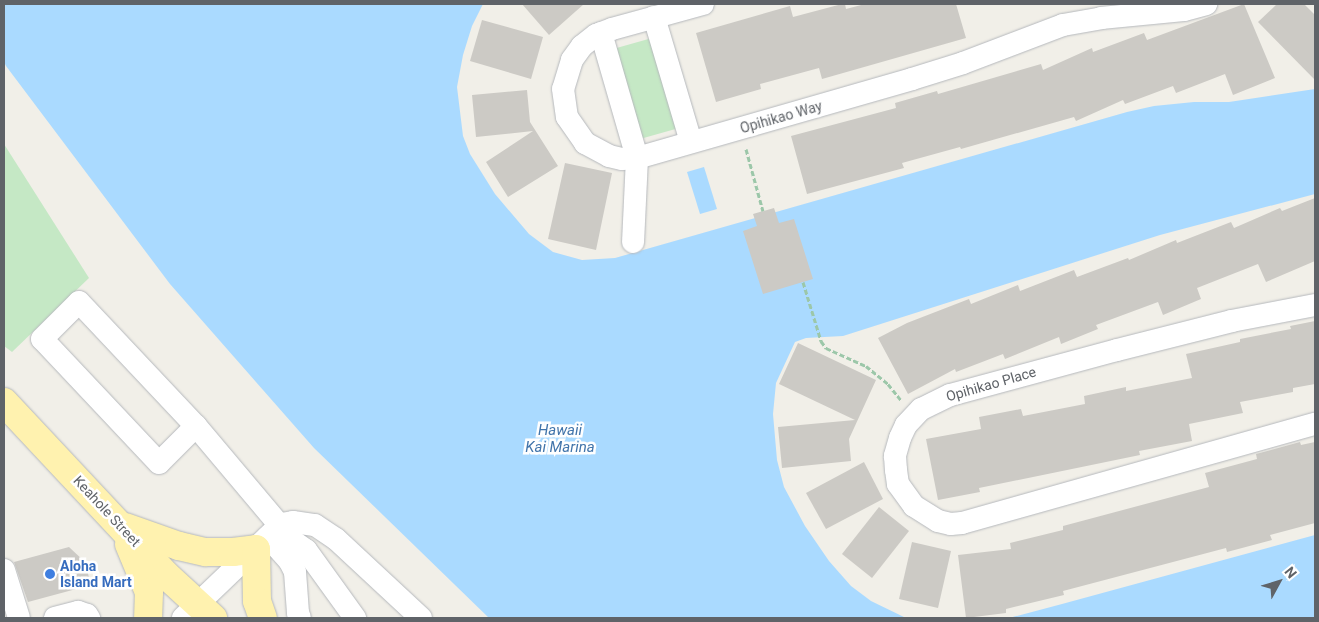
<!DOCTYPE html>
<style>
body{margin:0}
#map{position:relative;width:1319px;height:622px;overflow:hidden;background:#f1efe8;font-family:Roboto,sans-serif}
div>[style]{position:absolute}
.green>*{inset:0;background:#c5e8c5}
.water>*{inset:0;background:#aadaff}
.building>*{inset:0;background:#cccac5}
.path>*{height:3px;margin-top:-1.5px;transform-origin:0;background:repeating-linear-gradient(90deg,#9cc7a9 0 5px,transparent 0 7.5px)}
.roads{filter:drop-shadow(0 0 1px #b5b8bc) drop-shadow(0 0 1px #b5b8bc)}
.minor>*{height:22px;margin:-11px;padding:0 11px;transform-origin:11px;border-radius:11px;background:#fff}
.major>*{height:28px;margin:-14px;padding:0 14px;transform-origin:14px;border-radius:14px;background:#fff2af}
.dots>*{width:14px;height:14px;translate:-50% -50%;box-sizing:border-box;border:2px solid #fff;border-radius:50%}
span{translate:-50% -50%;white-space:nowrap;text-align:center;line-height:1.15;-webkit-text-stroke:5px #fff;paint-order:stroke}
.street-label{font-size:14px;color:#5f6368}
.shop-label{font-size:14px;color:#366cbe;font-weight:700}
.left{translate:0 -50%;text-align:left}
.water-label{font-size:15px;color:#4174aa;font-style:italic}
.frame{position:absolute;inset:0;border:5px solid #5f6368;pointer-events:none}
.north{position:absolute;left:1254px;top:557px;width:50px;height:50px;-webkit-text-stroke:4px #fff;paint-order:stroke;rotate:51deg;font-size:14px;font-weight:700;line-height:20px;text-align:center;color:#5f6368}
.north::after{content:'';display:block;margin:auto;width:18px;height:22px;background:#5f6368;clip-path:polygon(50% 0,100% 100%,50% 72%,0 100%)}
</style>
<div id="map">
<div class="green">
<i style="clip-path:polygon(652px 38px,679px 128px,640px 139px,613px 49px)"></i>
<i style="clip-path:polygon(4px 144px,89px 278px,12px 352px,4px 346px)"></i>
</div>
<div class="water">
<i style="clip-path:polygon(4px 4px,483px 4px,472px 26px,463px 55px,457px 87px,463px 136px,470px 154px,495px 194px,529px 234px,553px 252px,582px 260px,615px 258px,1127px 112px,1154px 106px,1194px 102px,1229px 102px,1315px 89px,1315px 194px,1160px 235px,843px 336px,806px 338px,795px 342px,776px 383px,773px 414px,777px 460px,784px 487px,805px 526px,829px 561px,851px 586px,871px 601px,906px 618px,489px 618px,314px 448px,170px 284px,6px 66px,4px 62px)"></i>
<i style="clip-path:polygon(704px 167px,717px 209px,700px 214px,687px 172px)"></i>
<i style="clip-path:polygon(1315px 535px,1315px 618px,1009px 618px,1062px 604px)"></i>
</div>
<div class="building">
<i style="clip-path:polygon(522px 4px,584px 4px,549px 35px)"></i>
<i style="clip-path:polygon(842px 4px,845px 4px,846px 9px,865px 4px,956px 4px,966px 38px,822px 79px,819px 68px,760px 84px,761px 89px,716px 102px,696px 33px,790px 6px,793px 17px)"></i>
<i style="clip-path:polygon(1244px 4px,1275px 78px,1233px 95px,1225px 74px,1176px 93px,1173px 86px,1125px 104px,1123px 100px,1076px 121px,1074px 117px,961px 149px,960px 147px,902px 163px,904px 168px,807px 194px,791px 136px,896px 108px,895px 103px,937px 91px,938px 94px,1041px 64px,1043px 70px,1092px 48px,1093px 52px,1144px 33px,1147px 40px)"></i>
<i style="clip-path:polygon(1277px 4px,1304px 4px,1315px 15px,1315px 80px,1258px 22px)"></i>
<i style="clip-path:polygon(482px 20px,543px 37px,531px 79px,470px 61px)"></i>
<i style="clip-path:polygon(527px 90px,530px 122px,558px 166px,508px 197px,486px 162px,533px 131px,476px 137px,472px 95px)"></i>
<i style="clip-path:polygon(565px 163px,612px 173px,596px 250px,548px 239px)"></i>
<i style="clip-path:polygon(1315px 198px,1315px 261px,1266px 282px,1258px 264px,1197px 288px,1201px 299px,1163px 315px,1158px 302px,1096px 325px,1098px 329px,1061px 344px,1059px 337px,1005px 359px,1003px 354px,956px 372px,955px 369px,908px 394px,878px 338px,907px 323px,969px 299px,971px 304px,1018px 285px,1020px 291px,1074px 270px,1077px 277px,1128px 258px,1129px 260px,1176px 240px,1177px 243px,1231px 222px,1234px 228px,1280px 208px,1282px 211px)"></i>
<i style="clip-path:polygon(774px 208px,779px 223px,794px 219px,813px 279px,763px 294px,743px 231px,757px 226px,753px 214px)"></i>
<i style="clip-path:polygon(1315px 321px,1315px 384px,1293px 388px,1293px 392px,1240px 402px,1243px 413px,1189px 424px,1192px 441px,1139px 451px,1140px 455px,979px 488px,980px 492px,938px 500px,926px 439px,981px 429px,979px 417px,1021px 409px,1023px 416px,1085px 404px,1084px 396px,1126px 387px,1126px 391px,1192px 378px,1186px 354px,1240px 342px,1240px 339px,1291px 329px,1290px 326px)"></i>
<i style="clip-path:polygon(798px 343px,876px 380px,849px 439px,851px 461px,782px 468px,778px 427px,855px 420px,779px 384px)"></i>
<i style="clip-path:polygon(1300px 442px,1301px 445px,1315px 442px,1315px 523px,1270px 535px,1272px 540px,1227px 552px,1226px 548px,1063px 591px,1064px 595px,1006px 609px,1006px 613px,966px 618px,958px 555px,1011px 549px,1010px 543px,1063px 530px,1063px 526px,1209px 487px,1205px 473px,1257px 459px,1256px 454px)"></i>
<i style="clip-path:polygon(864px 462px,883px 499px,826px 529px,806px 493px)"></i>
<i style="clip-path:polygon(879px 507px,909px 531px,872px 578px,842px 554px)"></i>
<i style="clip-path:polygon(912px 542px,951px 551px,938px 608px,899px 599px)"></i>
<i style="clip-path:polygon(69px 547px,85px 562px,91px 585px,28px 602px,14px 562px)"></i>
</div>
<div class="path">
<i style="left:746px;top:149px;width:64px;rotate:74.7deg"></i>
<i style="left:803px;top:282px;width:62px;rotate:73deg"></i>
<i style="left:821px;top:341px;width:9px;rotate:54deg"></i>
<i style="left:826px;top:348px;width:44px;rotate:24.2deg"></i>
<i style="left:866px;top:366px;width:28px;rotate:39deg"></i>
<i style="left:888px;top:384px;width:21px;rotate:51deg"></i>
</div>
<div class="roads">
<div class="minor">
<i style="left:703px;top:4px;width:94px;rotate:164.6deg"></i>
<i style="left:612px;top:29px;width:17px;rotate:159deg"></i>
<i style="left:596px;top:35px;width:18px;rotate:142deg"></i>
<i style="left:582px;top:46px;width:17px;rotate:126deg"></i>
<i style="left:572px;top:60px;width:30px;rotate:107deg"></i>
<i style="left:563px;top:89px;width:28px;rotate:82deg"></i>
<i style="left:567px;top:117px;width:32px;rotate:55deg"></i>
<i style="left:585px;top:143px;width:27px;rotate:28deg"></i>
<i style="left:609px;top:156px;width:13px;rotate:13deg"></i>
<i style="left:622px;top:159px;width:15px;rotate:-4deg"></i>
<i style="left:637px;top:158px;width:286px;rotate:-16deg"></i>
<i style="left:912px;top:79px;width:53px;rotate:-17.4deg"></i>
<i style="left:963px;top:63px;width:107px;rotate:-20.8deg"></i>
<i style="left:1063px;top:25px;width:39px;rotate:-10deg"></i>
<i style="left:1101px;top:18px;width:83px;rotate:-5.5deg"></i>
<i style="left:1184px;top:10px;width:23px;rotate:-15deg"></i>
<i style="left:654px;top:17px;width:130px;rotate:73.5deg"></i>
<i style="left:601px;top:33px;width:130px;rotate:73.9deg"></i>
<i style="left:637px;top:158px;width:84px;rotate:92.7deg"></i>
<i style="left:1315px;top:305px;width:85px;rotate:169.1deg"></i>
<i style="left:1232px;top:321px;width:119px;rotate:165.8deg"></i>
<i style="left:1117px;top:350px;width:173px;rotate:164.9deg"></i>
<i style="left:950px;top:395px;width:32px;rotate:154deg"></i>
<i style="left:921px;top:409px;width:22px;rotate:133deg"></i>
<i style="left:906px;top:425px;width:14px;rotate:115deg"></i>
<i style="left:900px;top:438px;width:19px;rotate:106deg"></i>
<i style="left:895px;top:456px;width:14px;rotate:86deg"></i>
<i style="left:896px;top:470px;width:14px;rotate:82deg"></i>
<i style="left:898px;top:484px;width:27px;rotate:54deg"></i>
<i style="left:914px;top:506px;width:28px;rotate:32deg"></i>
<i style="left:938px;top:521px;width:13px;rotate:13deg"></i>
<i style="left:951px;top:524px;width:11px;rotate:-5deg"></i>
<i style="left:962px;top:523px;width:367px;rotate:-15.7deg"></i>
<i style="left:196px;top:426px;width:52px;rotate:135deg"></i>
<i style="left:159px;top:463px;width:170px;rotate:-133.3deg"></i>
<i style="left:42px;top:339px;width:52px;rotate:-45deg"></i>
<i style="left:79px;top:302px;width:170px;rotate:46.7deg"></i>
<i style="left:196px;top:426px;width:150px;rotate:49.9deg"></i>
<i style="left:293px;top:541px;width:16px;rotate:35deg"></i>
<i style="left:306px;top:550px;width:84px;rotate:54.2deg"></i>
<i style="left:268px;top:537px;width:31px;rotate:48deg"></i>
<i style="left:289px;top:560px;width:13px;rotate:63deg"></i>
<i style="left:295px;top:572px;width:41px;rotate:85.8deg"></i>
<i style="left:298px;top:613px;width:5px;rotate:68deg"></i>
<i style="left:4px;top:570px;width:50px;rotate:72.6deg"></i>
<i style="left:55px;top:618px;width:24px;rotate:-15deg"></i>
<i style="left:78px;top:612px;width:9px;rotate:18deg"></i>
<i style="left:87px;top:615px;width:4px;rotate:56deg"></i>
<i style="left:183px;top:618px;width:136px;rotate:-43.8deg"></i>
<i style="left:281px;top:524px;width:12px;rotate:-9deg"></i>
<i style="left:293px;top:522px;width:22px;rotate:8deg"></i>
<i style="left:315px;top:525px;width:25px;rotate:34deg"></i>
<i style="left:336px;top:539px;width:116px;rotate:42.9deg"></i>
</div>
<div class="major">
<i style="left:4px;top:402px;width:237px;rotate:46.9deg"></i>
<i style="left:166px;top:575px;width:64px;rotate:42.5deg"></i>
<i style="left:125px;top:527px;width:57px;rotate:19.4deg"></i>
<i style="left:179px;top:546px;width:28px;rotate:13deg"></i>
<i style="left:206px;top:552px;width:27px"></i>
<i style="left:233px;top:552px;width:23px;rotate:-7deg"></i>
<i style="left:256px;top:549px;width:52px;rotate:88.9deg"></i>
<i style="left:257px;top:601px;width:18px;rotate:71deg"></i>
<i style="left:129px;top:544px;width:52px;rotate:67.4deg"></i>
<i style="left:149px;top:592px;width:26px;rotate:92deg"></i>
</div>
</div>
<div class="dots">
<i style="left:50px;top:574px;background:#3f7fe0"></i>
</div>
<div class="street-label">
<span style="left:781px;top:117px;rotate:-16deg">Opihikao Way</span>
<span style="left:991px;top:384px;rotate:-16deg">Opihikao Place</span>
<span style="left:107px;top:511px;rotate:47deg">Keahole Street</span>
</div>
<div class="shop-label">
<span class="left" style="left:60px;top:574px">Aloha<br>Island Mart</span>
</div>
<div class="water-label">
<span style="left:560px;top:439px">Hawaii<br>Kai Marina</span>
</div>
<div class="frame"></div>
<div class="north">N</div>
</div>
